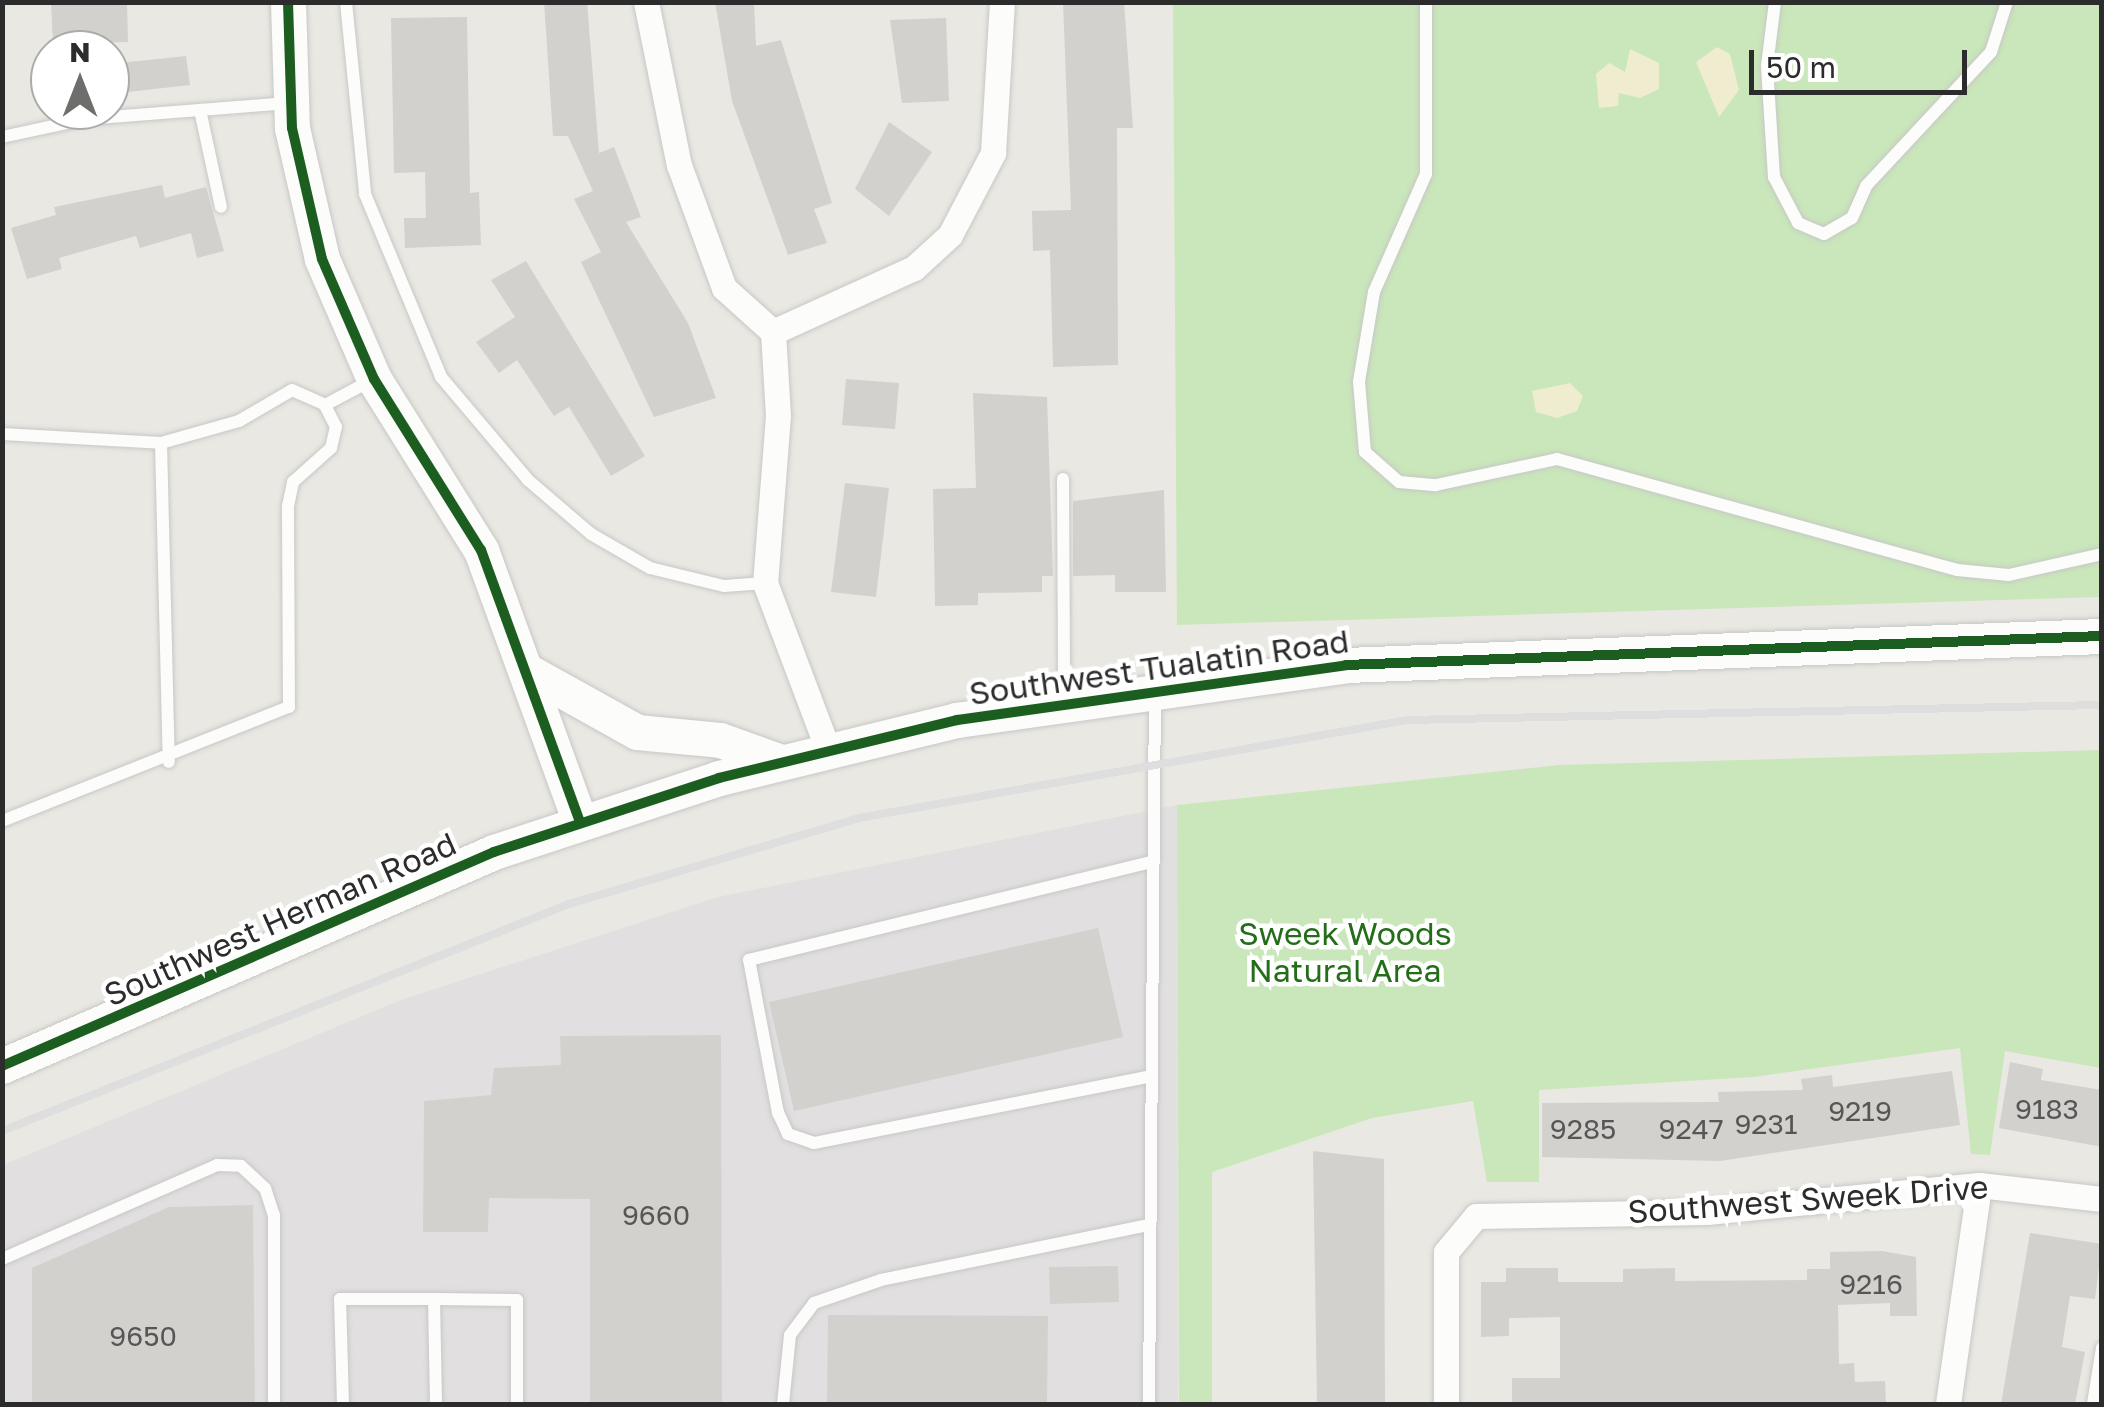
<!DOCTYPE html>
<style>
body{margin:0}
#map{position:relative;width:2104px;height:1407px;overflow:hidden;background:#eae8e2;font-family:"Golos Text",sans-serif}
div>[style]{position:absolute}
.industrial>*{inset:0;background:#e2dfe1}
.green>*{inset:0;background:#c9e7ba}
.sand>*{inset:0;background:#efecd0}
.building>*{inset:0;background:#d3d1cd}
.roads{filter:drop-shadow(0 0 2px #c8c7c7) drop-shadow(0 0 2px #c8c7c7)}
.lane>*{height:12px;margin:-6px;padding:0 6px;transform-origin:6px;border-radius:6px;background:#fcfcfb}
.street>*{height:25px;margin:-12.5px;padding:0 12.5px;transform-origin:12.5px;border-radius:12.5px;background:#fcfcfb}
.secondary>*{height:35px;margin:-17.5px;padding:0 17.5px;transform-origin:17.5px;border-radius:17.5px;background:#fcfcfb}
.rail>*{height:8px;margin:-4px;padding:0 4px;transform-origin:4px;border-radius:4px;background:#dededf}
.cycleway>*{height:10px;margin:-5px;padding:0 5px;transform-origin:5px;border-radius:5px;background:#1b5e20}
span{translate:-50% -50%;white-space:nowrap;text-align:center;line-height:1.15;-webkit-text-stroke:9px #fff;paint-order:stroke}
.number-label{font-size:28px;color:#565655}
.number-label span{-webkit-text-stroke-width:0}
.street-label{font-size:32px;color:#2c2c2c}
.park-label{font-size:32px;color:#246d19}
.frame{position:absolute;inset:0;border:5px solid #2c2c2c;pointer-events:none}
.north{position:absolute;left:30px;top:30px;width:100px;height:100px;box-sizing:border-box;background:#fff;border:2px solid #ababab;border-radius:50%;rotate:0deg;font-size:28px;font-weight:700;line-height:40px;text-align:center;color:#2c2c2c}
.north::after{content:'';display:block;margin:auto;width:35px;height:45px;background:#6e6e6c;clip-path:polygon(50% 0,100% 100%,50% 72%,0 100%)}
.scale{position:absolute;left:1749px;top:50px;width:218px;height:45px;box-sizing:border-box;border:5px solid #2c2c2c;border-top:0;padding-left:12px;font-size:30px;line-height:35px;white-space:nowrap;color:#2c2c2c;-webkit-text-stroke:8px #fff;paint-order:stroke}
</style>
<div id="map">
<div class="industrial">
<i style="clip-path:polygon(1177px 805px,1178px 1404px,3px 1404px,3px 1165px,401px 1000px,718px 897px)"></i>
</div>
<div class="green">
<i style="clip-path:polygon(1173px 3px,2101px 3px,2101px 597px,1177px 625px)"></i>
<i style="clip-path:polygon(2101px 750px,2101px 1068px,2005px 1051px,1990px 1155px,1971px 1154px,1960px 1048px,1753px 1077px,1539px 1090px,1539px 1182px,1487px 1182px,1473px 1101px,1372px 1118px,1212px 1172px,1212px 1404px,1179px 1404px,1177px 805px,1560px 765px)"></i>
</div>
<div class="sand">
<i style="clip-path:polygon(1717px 47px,1730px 54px,1739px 90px,1719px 117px,1696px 62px)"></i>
<i style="clip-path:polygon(1630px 49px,1659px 63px,1659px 89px,1640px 98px,1619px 93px,1618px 106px,1599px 108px,1596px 74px,1609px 63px,1625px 72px)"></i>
<i style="clip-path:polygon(1570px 383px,1583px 396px,1577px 411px,1557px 418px,1536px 412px,1532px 391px)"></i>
</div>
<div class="building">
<i style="clip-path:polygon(51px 2px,127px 2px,128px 42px,53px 44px)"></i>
<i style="clip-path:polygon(544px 2px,587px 2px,599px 153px,614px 147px,641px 217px,626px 222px,688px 323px,716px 398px,654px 417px,581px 262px,601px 252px,574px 199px,593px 191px,568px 136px,553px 136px)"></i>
<i style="clip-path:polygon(715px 2px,754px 2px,756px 46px,781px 40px,832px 203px,814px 209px,827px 243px,788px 255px,732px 101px)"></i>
<i style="clip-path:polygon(1063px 2px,1124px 2px,1133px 128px,1117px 128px,1118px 365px,1053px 367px,1050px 250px,1033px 251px,1032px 211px,1071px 210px)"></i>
<i style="clip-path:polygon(467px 17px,470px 193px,479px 192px,481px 245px,405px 248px,404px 218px,426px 218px,425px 172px,394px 173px,391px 18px)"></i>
<i style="clip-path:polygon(946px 18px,949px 101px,902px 103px,890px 20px)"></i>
<i style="clip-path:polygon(186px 56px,190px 85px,110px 94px,110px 64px)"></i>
<i style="clip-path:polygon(889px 122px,932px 152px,889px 216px,855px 189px)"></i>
<i style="clip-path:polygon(162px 185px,165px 198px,206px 187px,224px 251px,197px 258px,191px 233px,140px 248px,136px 236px,59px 258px,62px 269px,27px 279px,11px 228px,56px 215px,54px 207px)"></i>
<i style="clip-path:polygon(526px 261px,645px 456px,611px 476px,569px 407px,554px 416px,517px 360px,499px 373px,476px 342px,515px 317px,491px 280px)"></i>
<i style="clip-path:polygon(846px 379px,899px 383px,895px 429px,842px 425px)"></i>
<i style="clip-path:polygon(973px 393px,1047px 397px,1053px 576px,1042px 576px,1042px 592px,978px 593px,978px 605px,935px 606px,933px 489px,976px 488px)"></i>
<i style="clip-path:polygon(845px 483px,889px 488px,876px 597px,831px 592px)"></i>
<i style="clip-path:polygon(1164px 490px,1166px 592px,1115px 592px,1115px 575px,1073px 576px,1073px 501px)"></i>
<i style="clip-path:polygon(1098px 928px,1123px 1037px,794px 1111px,769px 1002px)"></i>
<i style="clip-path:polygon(721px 1035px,722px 1404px,590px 1404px,590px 1199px,489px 1198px,488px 1232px,423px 1232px,424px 1101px,491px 1095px,494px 1068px,561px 1065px,560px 1036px)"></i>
<i style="clip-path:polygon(2010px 1062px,2043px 1069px,2041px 1080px,2102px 1090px,2102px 1147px,1999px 1128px)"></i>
<i style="clip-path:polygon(1952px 1071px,1960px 1125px,1720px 1161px,1542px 1157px,1542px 1103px,1719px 1102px,1718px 1092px,1803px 1090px,1801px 1079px,1832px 1075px,1833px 1087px)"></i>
<i style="clip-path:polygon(1313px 1151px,1384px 1159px,1385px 1404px,1317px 1404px)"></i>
<i style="clip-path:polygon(253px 1205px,255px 1404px,32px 1404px,32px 1268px,169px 1207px)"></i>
<i style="clip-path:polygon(2030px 1233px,2102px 1244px,2095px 1299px,2070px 1296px,2062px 1347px,2085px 1352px,2075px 1404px,2001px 1404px)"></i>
<i style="clip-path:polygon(1882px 1251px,1916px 1257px,1917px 1316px,1890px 1316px,1890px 1303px,1838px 1305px,1839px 1364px,1854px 1363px,1855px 1382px,1885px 1381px,1886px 1404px,1512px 1404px,1512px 1378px,1560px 1378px,1560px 1317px,1509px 1318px,1509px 1336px,1481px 1337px,1481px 1282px,1506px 1282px,1506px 1268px,1558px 1268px,1558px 1282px,1623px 1282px,1623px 1269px,1675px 1268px,1675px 1281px,1807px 1280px,1807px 1269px,1830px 1269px,1830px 1252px)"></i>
<i style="clip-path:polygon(1118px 1266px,1119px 1302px,1050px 1304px,1049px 1267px)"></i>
<i style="clip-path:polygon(828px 1315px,1048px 1316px,1047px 1404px,827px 1404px)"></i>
</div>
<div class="roads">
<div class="lane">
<i style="left:346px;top:2px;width:193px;rotate:84.3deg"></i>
<i style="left:365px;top:194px;width:198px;rotate:67.4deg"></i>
<i style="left:441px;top:377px;width:135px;rotate:49.8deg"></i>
<i style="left:528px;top:480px;width:83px;rotate:40.6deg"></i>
<i style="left:591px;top:534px;width:68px;rotate:30deg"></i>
<i style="left:650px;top:568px;width:76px;rotate:13.7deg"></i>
<i style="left:724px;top:586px;width:41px;rotate:-4.2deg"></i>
<i style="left:1426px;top:2px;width:172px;rotate:90deg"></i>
<i style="left:1426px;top:174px;width:129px;rotate:113.8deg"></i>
<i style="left:1374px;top:292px;width:91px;rotate:99.5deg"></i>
<i style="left:1359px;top:382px;width:70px;rotate:85.1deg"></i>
<i style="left:1365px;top:452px;width:45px;rotate:41.4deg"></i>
<i style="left:1399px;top:482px;width:37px;rotate:5deg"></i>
<i style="left:1436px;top:485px;width:124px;rotate:-12.1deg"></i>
<i style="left:1557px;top:459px;width:415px;rotate:15.5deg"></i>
<i style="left:1957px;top:570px;width:52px;rotate:5.5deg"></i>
<i style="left:2009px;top:575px;width:95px;rotate:-12.7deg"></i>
<i style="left:1775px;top:2px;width:64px;rotate:97.1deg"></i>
<i style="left:1767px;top:66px;width:111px;rotate:86.4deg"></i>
<i style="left:1774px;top:177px;width:52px;rotate:62.4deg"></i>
<i style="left:1798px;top:223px;width:28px;rotate:23deg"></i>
<i style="left:1824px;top:234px;width:32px;rotate:-30deg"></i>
<i style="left:1852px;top:218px;width:35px;rotate:-66deg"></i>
<i style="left:1866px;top:186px;width:183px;rotate:-47deg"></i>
<i style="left:1991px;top:52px;width:52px;rotate:-72.3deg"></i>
<i style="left:200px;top:110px;width:99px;rotate:77.8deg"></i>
<i style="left:2px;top:137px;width:85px;rotate:-12.2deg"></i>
<i style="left:85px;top:119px;width:204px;rotate:-4.5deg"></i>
<i style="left:2px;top:434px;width:159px;rotate:3.2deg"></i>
<i style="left:161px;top:443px;width:81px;rotate:-15.8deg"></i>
<i style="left:239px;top:421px;width:61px;rotate:-30.3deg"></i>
<i style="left:292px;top:390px;width:36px;rotate:24deg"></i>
<i style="left:325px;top:405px;width:53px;rotate:-28deg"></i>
<i style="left:161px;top:443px;width:319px;rotate:88.6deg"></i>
<i style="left:1063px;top:479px;width:222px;rotate:89.7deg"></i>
<i style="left:2px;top:821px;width:309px;rotate:-21.7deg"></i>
<i style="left:289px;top:707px;width:201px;rotate:-90.3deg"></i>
<i style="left:288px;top:506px;width:25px;rotate:-78deg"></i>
<i style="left:293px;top:482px;width:51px;rotate:-41.8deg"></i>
<i style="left:331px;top:448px;width:22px;rotate:-77deg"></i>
<i style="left:336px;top:427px;width:25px;rotate:-117deg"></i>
<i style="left:1152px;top:1076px;width:345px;rotate:168.8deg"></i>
<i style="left:814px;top:1143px;width:28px;rotate:-161deg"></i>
<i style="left:788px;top:1134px;width:23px;rotate:-115deg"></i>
<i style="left:778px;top:1113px;width:156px;rotate:-100.7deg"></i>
<i style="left:749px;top:960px;width:417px;rotate:-13.7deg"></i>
<i style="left:2px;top:1259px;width:235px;rotate:-23.6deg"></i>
<i style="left:217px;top:1165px;width:24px;rotate:2deg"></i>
<i style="left:241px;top:1166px;width:33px;rotate:43deg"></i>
<i style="left:265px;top:1188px;width:28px;rotate:72deg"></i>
<i style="left:274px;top:1215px;width:189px;rotate:90deg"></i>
<i style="left:434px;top:1299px;width:83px;rotate:0.7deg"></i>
<i style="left:517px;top:1300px;width:104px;rotate:90deg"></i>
<i style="left:343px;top:1404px;width:105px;rotate:-91.6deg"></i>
<i style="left:340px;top:1299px;width:94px"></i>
<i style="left:434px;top:1299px;width:105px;rotate:88.9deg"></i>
<i style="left:783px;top:1404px;width:69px;rotate:-84.2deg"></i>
<i style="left:790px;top:1335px;width:40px;rotate:-53deg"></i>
<i style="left:814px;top:1303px;width:71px;rotate:-18.9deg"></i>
<i style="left:881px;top:1280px;width:275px;rotate:-11.6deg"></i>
<i style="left:1149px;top:1404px;width:709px;rotate:-89.52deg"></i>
<i style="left:2093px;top:1404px;width:57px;rotate:-80.9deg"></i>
</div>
<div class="street">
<i style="left:646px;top:2px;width:166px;rotate:78.6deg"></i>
<i style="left:679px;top:165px;width:131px;rotate:69.9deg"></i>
<i style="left:724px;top:288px;width:66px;rotate:41.9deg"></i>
<i style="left:773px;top:332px;width:83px;rotate:86.6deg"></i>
<i style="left:778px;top:415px;width:169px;rotate:94.4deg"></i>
<i style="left:765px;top:583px;width:178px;rotate:69.3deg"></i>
<i style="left:773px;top:332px;width:155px;rotate:-24.4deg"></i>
<i style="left:914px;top:268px;width:49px;rotate:-42.5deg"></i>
<i style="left:950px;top:235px;width:93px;rotate:-62.3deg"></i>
<i style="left:993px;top:153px;width:151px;rotate:-86.6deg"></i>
<i style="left:1446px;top:1404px;width:152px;rotate:-90deg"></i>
<i style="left:1446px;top:1252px;width:47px;rotate:-50.2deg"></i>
<i style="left:1476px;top:1216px;width:231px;rotate:-1deg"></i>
<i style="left:1707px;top:1212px;width:273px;rotate:-5.7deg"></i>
<i style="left:1979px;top:1185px;width:124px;rotate:6.5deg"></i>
<i style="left:1948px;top:1404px;width:221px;rotate:-81.9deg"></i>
</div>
<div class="secondary">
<i style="left:288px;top:2px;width:126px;rotate:88.2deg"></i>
<i style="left:292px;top:128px;width:134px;rotate:77.1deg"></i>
<i style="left:322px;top:259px;width:131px;rotate:66.6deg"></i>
<i style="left:374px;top:379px;width:202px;rotate:58deg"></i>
<i style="left:481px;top:550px;width:289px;rotate:70deg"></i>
<i style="left:531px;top:673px;width:121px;rotate:29.1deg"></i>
<i style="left:637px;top:732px;width:83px;rotate:5.5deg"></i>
<i style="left:720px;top:740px;width:65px;rotate:19.8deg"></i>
<i style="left:2px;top:1066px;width:537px;rotate:-23.51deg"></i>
<i style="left:494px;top:852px;width:237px;rotate:-18.2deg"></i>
<i style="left:719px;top:778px;width:245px;rotate:-13.7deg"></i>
<i style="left:957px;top:720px;width:393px;rotate:-8deg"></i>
<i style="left:1346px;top:665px;width:757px;rotate:-2.2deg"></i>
</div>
</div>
<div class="rail">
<i style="left:2px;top:1131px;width:611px;rotate:-21.82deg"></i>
<i style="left:569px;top:904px;width:302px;rotate:-16.5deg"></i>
<i style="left:859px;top:818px;width:557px;rotate:-10.14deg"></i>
<i style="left:1407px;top:720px;width:695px;rotate:-1.24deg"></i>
</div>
<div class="cycleway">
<i style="left:288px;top:2px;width:126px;rotate:88.2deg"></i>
<i style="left:292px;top:128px;width:134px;rotate:77.1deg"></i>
<i style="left:322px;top:259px;width:131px;rotate:66.6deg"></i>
<i style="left:374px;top:379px;width:202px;rotate:58deg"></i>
<i style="left:481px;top:550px;width:289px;rotate:70deg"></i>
<i style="left:2px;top:1066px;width:537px;rotate:-23.51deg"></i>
<i style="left:494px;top:852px;width:237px;rotate:-18.2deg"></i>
<i style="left:719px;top:778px;width:245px;rotate:-13.7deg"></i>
<i style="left:957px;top:720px;width:393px;rotate:-8deg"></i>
<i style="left:1346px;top:665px;width:757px;rotate:-2.2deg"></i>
</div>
<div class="number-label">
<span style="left:2047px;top:1109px">9183</span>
<span style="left:1860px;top:1111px">9219</span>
<span style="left:1766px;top:1124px">9231</span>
<span style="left:1583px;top:1129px">9285</span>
<span style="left:1691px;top:1129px">9247</span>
<span style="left:656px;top:1215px">9660</span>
<span style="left:1871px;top:1284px">9216</span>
<span style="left:143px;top:1336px">9650</span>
</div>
<div class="street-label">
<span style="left:1159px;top:667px;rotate:-8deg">Southwest Tualatin Road</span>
<span style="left:280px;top:919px;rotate:-24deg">Southwest Herman Road</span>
<span style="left:1808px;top:1199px;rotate:-4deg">Southwest Sweek Drive</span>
</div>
<div class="park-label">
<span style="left:1345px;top:952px">Sweek Woods<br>Natural Area</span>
</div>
<div class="frame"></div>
<div class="north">N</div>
<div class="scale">50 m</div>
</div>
